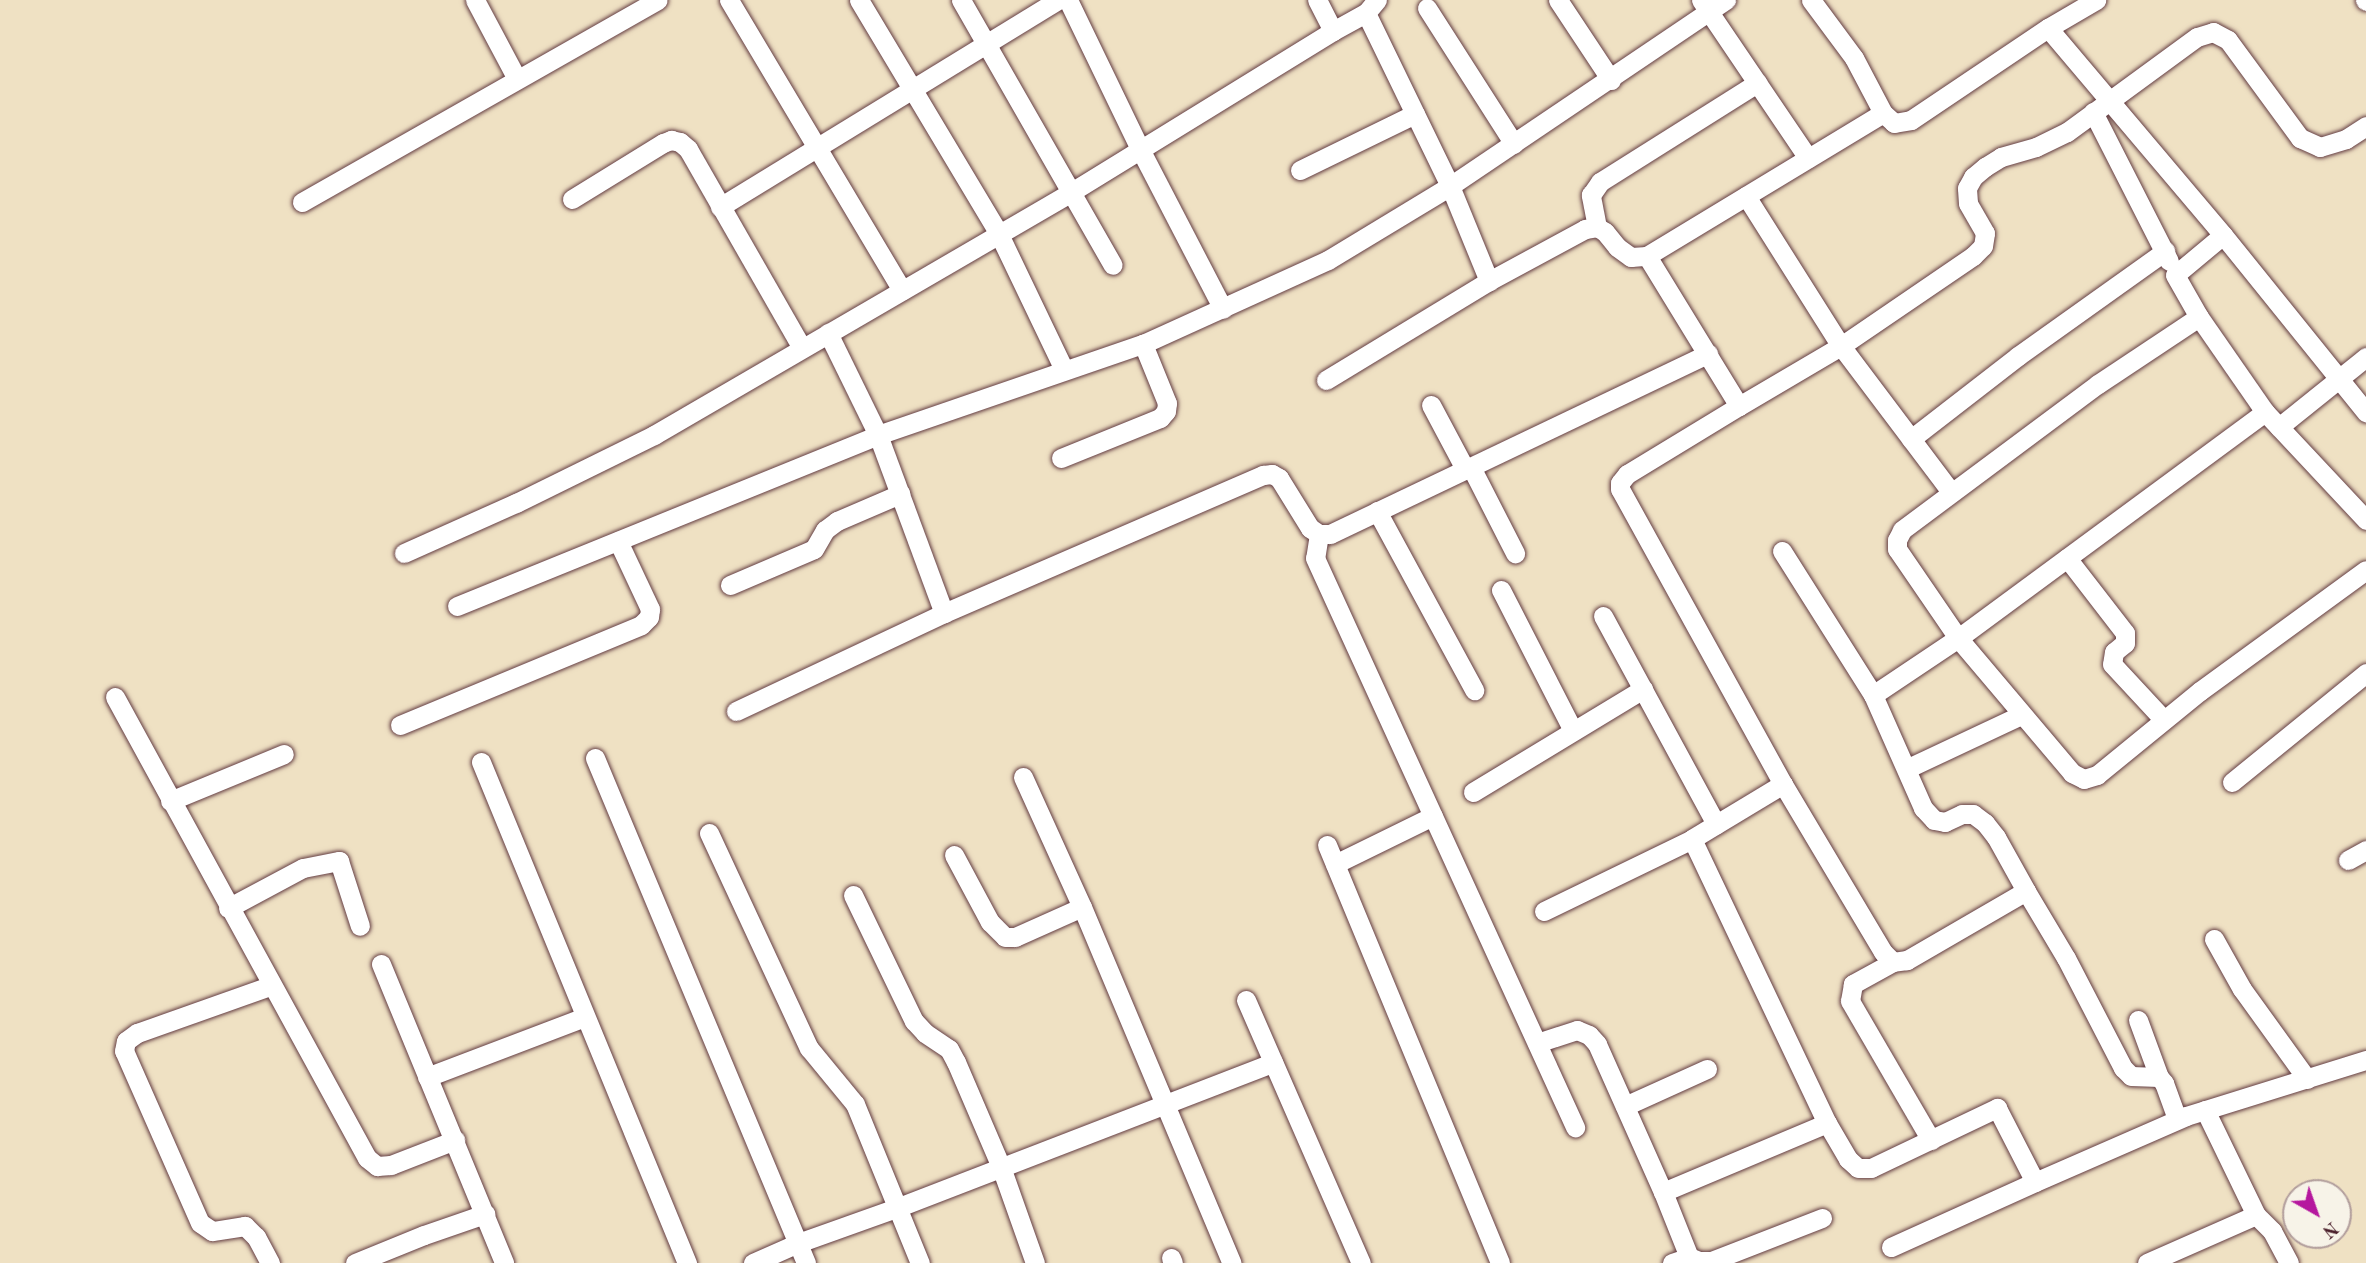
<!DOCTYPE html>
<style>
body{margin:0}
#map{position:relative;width:2366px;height:1263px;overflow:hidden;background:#efe1c3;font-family:"Old Standard TT",serif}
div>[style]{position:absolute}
.roads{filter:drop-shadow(0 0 2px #633c42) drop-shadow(0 0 2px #633c42)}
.minor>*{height:19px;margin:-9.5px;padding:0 9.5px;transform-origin:9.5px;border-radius:9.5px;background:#fff}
span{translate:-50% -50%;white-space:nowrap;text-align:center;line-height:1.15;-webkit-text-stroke:6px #f7f3e8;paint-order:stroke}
.north{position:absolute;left:2282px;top:1179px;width:70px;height:70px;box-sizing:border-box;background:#f7f3e8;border:2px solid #b29e9c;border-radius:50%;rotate:140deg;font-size:19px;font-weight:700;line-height:28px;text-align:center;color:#4a1f2b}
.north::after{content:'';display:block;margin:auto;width:24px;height:32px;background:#b5179e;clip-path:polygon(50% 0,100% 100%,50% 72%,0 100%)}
</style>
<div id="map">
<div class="roads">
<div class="minor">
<i style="left:475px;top:0;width:89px;rotate:62deg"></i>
<i style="left:729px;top:0;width:338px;rotate:59.2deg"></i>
<i style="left:859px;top:0;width:270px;rotate:59.1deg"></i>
<i style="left:998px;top:232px;width:153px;rotate:64.4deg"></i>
<i style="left:961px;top:0;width:305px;rotate:60.2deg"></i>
<i style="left:1068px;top:0;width:165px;rotate:64.2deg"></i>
<i style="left:1140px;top:149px;width:180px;rotate:62.6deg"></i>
<i style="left:1558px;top:0;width:96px;rotate:56.5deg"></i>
<i style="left:1701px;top:0;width:191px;rotate:55.9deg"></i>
<i style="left:1811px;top:0;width:72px;rotate:53.4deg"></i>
<i style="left:1854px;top:58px;width:62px;rotate:62.2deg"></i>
<i style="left:1883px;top:113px;width:15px;rotate:42deg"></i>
<i style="left:1894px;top:123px;width:17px;rotate:-10deg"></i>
<i style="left:1911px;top:120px;width:165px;rotate:-33.9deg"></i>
<i style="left:2048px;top:28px;width:56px;rotate:-30.3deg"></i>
<i style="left:2365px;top:0;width:1px;rotate:45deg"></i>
<i style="left:1427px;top:8px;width:161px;rotate:57.4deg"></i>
<i style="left:1366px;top:13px;width:17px;rotate:-50deg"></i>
<i style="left:2048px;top:28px;width:271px;rotate:49.8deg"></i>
<i style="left:2223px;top:235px;width:62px;rotate:140.2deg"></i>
<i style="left:2175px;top:275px;width:48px;rotate:60.3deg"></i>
<i style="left:2199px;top:317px;width:116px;rotate:55.2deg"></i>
<i style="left:2265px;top:412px;width:148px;rotate:46.9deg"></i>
<i style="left:1333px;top:31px;width:38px;rotate:-29deg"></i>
<i style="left:1366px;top:13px;width:192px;rotate:64.1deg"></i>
<i style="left:1450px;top:186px;width:103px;rotate:67.7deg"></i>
<i style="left:2093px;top:112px;width:167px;rotate:63deg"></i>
<i style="left:1883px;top:113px;width:276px;rotate:148.8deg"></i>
<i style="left:1647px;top:256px;width:176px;rotate:58.5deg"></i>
<i style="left:1739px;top:406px;width:118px;rotate:-30.5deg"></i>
<i style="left:1841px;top:346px;width:160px;rotate:-34.3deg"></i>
<i style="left:1973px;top:256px;width:14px;rotate:-45deg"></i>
<i style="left:1983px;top:246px;width:13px;rotate:-81deg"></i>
<i style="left:1985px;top:233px;width:34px;rotate:-120deg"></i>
<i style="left:1968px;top:203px;width:15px;rotate:-94deg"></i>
<i style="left:1967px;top:188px;width:13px;rotate:-61deg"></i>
<i style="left:1973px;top:177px;width:16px;rotate:-40deg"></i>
<i style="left:1985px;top:167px;width:19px;rotate:-32deg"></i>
<i style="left:2001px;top:157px;width:36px;rotate:-16deg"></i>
<i style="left:2036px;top:147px;width:34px;rotate:-26deg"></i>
<i style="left:2067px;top:132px;width:161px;rotate:-36.2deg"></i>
<i style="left:2197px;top:37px;width:17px;rotate:-17deg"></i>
<i style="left:2213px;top:32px;width:17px;rotate:28deg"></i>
<i style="left:2228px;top:40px;width:122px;rotate:53.7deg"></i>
<i style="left:2300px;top:138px;width:22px;rotate:24deg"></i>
<i style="left:2320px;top:147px;width:27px;rotate:-17deg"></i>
<i style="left:2346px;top:139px;width:24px;rotate:-33deg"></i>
<i style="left:1300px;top:170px;width:128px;rotate:-26deg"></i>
<i style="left:1746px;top:196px;width:178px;rotate:57.7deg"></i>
<i style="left:1841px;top:346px;width:183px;rotate:53deg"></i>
<i style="left:572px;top:199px;width:107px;rotate:-31.6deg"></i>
<i style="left:663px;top:143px;width:9px;rotate:-21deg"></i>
<i style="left:671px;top:140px;width:9px;rotate:13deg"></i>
<i style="left:680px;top:142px;width:11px;rotate:41deg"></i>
<i style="left:688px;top:149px;width:229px;rotate:60.2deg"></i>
<i style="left:302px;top:202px;width:409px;rotate:-29.6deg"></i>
<i style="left:720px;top:207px;width:396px;rotate:-31.5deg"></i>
<i style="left:1597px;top:227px;width:33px;rotate:-101deg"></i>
<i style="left:1591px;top:195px;width:16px;rotate:-55deg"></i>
<i style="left:1600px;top:182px;width:186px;rotate:-32.2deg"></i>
<i style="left:2223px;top:235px;width:228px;rotate:51.1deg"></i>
<i style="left:828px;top:333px;width:114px;rotate:63.9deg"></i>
<i style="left:878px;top:435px;width:190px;rotate:69.7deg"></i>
<i style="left:1326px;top:380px;width:191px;rotate:-31.3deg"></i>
<i style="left:1489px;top:281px;width:109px;rotate:-28.4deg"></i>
<i style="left:1585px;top:229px;width:12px;rotate:-9deg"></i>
<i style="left:1597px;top:227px;width:9px;rotate:32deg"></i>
<i style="left:1605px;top:232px;width:19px;rotate:51deg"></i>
<i style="left:1617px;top:247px;width:17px;rotate:36deg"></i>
<i style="left:1631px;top:257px;width:16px;rotate:-4deg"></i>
<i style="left:1431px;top:405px;width:72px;rotate:62deg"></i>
<i style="left:1739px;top:406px;width:131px;rotate:148.7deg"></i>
<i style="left:1627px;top:474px;width:11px;rotate:128deg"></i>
<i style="left:1620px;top:483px;width:6px;rotate:90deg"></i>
<i style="left:1620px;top:489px;width:337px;rotate:61.1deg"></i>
<i style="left:2265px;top:412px;width:381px;rotate:143.6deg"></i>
<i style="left:1958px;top:638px;width:177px;rotate:49.8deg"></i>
<i style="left:2072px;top:773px;width:13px;rotate:27deg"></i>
<i style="left:2084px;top:779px;width:14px;rotate:-17deg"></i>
<i style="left:2097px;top:775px;width:133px;rotate:-39.2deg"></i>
<i style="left:2200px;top:691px;width:205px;rotate:-36.1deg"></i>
<i style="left:2279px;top:427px;width:112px;rotate:-38.8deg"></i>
<i style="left:1911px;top:439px;width:135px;rotate:-37.8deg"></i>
<i style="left:2018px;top:356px;width:181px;rotate:-35.5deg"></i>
<i style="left:1061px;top:458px;width:107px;rotate:-22deg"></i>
<i style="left:1160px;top:418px;width:9px;rotate:-49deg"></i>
<i style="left:1166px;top:411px;width:8px;rotate:-83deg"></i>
<i style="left:1167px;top:403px;width:64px;rotate:-112.1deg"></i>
<i style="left:1471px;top:467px;width:97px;rotate:62.9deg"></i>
<i style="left:1377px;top:511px;width:204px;rotate:61.5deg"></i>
<i style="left:1319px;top:534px;width:24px;rotate:99deg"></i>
<i style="left:1315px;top:558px;width:626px;rotate:65.44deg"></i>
<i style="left:1782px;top:551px;width:170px;rotate:57.7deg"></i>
<i style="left:1873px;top:695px;width:124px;rotate:66.1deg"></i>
<i style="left:1923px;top:808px;width:16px;rotate:47deg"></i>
<i style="left:1934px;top:820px;width:11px;rotate:10deg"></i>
<i style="left:1945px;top:822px;width:19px;rotate:-25deg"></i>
<i style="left:1962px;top:814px;width:11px"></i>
<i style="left:1973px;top:814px;width:15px;rotate:37deg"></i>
<i style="left:1985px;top:823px;width:18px;rotate:52deg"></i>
<i style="left:1996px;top:837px;width:62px;rotate:60.9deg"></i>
<i style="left:2026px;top:891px;width:138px;rotate:149.9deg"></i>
<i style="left:1907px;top:960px;width:14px;rotate:172deg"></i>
<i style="left:1893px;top:962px;width:14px;rotate:-135deg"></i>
<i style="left:1883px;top:952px;width:196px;rotate:-120.8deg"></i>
<i style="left:1783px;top:784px;width:106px;rotate:148.9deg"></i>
<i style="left:1692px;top:839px;width:314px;rotate:64.6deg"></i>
<i style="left:1827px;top:1123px;width:42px;rotate:59.7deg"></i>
<i style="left:1848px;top:1159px;width:13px;rotate:42deg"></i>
<i style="left:1858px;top:1168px;width:13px"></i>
<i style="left:1871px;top:1168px;width:140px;rotate:-25.5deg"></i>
<i style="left:1997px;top:1108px;width:83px;rotate:62.8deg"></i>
<i style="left:2035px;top:1182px;width:165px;rotate:-23.6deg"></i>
<i style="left:2186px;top:1116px;width:189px;rotate:-17.3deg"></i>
<i style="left:404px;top:553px;width:123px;rotate:-24.1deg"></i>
<i style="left:516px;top:503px;width:154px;rotate:-26.2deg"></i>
<i style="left:654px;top:435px;width:485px;rotate:-30.2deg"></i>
<i style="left:1073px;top:191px;width:305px;rotate:-31.6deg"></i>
<i style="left:1333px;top:31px;width:35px;rotate:-117deg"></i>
<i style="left:2067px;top:558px;width:95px;rotate:52.3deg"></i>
<i style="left:2125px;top:633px;width:10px;rotate:90deg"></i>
<i style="left:2125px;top:643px;width:14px;rotate:141deg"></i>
<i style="left:2114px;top:652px;width:12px;rotate:99deg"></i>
<i style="left:2112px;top:664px;width:76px;rotate:47.1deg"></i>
<i style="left:730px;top:585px;width:91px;rotate:-23.2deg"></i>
<i style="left:814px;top:549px;width:22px;rotate:-60deg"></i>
<i style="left:825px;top:530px;width:15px;rotate:-37deg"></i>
<i style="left:837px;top:521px;width:69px;rotate:-23.2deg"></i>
<i style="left:1501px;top:590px;width:158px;rotate:62.9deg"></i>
<i style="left:457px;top:606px;width:454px;rotate:-22.1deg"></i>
<i style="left:878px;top:435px;width:280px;rotate:-19deg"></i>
<i style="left:1143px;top:344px;width:203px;rotate:-24.4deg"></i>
<i style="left:1328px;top:260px;width:143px;rotate:-31.2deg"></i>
<i style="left:1450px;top:186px;width:333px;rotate:-34deg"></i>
<i style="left:1603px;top:616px;width:237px;rotate:61.5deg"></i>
<i style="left:1873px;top:695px;width:102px;rotate:-33.8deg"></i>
<i style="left:1958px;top:638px;width:108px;rotate:-124.4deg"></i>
<i style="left:1897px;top:549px;width:9px;rotate:-90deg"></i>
<i style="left:1897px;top:540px;width:11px;rotate:-63deg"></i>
<i style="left:1902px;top:530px;width:244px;rotate:-36.7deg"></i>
<i style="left:2098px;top:384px;width:121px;rotate:-33.6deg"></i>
<i style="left:115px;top:697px;width:525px;rotate:61.34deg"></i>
<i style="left:367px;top:1158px;width:13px;rotate:39deg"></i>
<i style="left:377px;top:1166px;width:14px;rotate:-4deg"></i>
<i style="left:391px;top:1165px;width:69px;rotate:-21.3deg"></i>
<i style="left:736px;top:711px;width:230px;rotate:-25.2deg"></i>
<i style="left:944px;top:613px;width:348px;rotate:-23.4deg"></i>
<i style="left:1263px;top:475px;width:9px;rotate:-6deg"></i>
<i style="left:1272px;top:474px;width:8px;rotate:30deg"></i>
<i style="left:1279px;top:478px;width:59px;rotate:58.2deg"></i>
<i style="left:1310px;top:528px;width:11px;rotate:34deg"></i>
<i style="left:1319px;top:534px;width:11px"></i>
<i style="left:1330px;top:534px;width:419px;rotate:-25.5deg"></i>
<i style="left:400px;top:725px;width:261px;rotate:-22.5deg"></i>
<i style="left:641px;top:625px;width:11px;rotate:-45deg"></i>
<i style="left:649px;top:617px;width:8px;rotate:-83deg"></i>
<i style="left:650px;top:609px;width:75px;rotate:-115.2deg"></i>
<i style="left:595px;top:758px;width:547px;rotate:67.32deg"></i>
<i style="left:481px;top:762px;width:542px;rotate:67.65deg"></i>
<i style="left:1908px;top:768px;width:125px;rotate:-25.1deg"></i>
<i style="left:1023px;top:777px;width:143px;rotate:65.6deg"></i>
<i style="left:1082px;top:907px;width:386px;rotate:67.2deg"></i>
<i style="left:2232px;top:782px;width:173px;rotate:-39.1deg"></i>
<i style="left:1473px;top:792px;width:199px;rotate:-31.2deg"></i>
<i style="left:170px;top:801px;width:123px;rotate:-22.4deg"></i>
<i style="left:709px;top:833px;width:237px;rotate:65.1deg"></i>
<i style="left:809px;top:1048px;width:72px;rotate:50.6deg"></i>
<i style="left:855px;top:1104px;width:172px;rotate:67.8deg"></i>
<i style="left:1327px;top:845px;width:452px;rotate:67.5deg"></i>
<i style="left:954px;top:855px;width:76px;rotate:61.8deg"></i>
<i style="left:990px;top:922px;width:21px;rotate:45deg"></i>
<i style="left:1005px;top:937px;width:10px"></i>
<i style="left:1015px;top:937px;width:73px;rotate:-24.1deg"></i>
<i style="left:2348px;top:860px;width:21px;rotate:-29deg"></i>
<i style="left:1335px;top:864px;width:109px;rotate:-26.1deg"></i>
<i style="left:2026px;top:891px;width:78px;rotate:59.2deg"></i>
<i style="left:2066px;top:958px;width:124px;rotate:62.6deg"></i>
<i style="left:2123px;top:1068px;width:11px;rotate:45deg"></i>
<i style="left:2131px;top:1076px;width:28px;rotate:2deg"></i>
<i style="left:2159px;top:1077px;width:8px;rotate:50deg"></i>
<i style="left:2164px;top:1083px;width:38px;rotate:70deg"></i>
<i style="left:853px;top:895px;width:140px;rotate:64.2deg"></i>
<i style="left:914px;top:1021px;width:16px;rotate:47deg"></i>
<i style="left:925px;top:1033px;width:29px;rotate:34deg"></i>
<i style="left:949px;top:1049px;width:15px;rotate:62deg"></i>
<i style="left:956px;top:1062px;width:114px;rotate:66.8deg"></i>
<i style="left:1001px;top:1167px;width:102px;rotate:70.5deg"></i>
<i style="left:228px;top:908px;width:85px;rotate:-28.1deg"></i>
<i style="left:303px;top:868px;width:37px;rotate:-11deg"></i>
<i style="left:339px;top:861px;width:68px;rotate:72.1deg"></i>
<i style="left:1544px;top:911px;width:165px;rotate:-25.9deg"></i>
<i style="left:2214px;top:939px;width:57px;rotate:60.8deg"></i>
<i style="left:2242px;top:989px;width:111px;rotate:54.2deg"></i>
<i style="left:1893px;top:962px;width:46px;rotate:151.2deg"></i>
<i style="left:1853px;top:984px;width:17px;rotate:100deg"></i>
<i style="left:1850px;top:1001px;width:161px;rotate:59.8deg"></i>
<i style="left:381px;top:964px;width:323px;rotate:67.6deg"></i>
<i style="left:1246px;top:1000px;width:287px;rotate:66.4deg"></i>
<i style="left:2138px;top:1020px;width:61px;rotate:69.8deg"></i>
<i style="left:1537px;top:1043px;width:42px;rotate:-18deg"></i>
<i style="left:1577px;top:1030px;width:13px;rotate:23deg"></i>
<i style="left:1589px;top:1035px;width:12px;rotate:48deg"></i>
<i style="left:1597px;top:1044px;width:162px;rotate:66deg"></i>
<i style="left:427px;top:1077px;width:169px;rotate:-20.8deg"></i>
<i style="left:1625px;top:1106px;width:90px;rotate:-24.3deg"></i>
<i style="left:2205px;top:1110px;width:117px;rotate:64.1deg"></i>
<i style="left:2256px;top:1215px;width:23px;rotate:45deg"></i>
<i style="left:2272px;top:1231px;width:36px;rotate:62deg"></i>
<i style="left:1822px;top:1218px;width:119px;rotate:158.8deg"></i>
<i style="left:1711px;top:1261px;width:12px;rotate:180deg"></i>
<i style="left:1699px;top:1261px;width:11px;rotate:-158deg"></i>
<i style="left:1689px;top:1257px;width:70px;rotate:-111.8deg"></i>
<i style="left:1663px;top:1192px;width:178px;rotate:-22.8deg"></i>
<i style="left:1891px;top:1247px;width:158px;rotate:-24.3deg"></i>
<i style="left:1171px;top:1258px;width:5px;rotate:68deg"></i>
<i style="left:270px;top:1263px;width:30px;rotate:-118deg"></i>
<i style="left:256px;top:1237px;width:16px;rotate:-135deg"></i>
<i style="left:245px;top:1226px;width:33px;rotate:171deg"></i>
<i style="left:212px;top:1231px;width:14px;rotate:-146deg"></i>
<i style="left:200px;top:1223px;width:188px;rotate:-113.8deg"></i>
<i style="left:124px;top:1051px;width:10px;rotate:-79deg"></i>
<i style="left:126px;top:1041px;width:14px;rotate:-36deg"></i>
<i style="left:137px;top:1033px;width:141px;rotate:-19.5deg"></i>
<i style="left:355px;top:1263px;width:74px;rotate:-22.1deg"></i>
<i style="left:424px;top:1235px;width:65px;rotate:-19deg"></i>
<i style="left:753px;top:1263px;width:49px;rotate:-24deg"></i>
<i style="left:798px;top:1243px;width:107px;rotate:-19.6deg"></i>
<i style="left:899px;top:1207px;width:401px;rotate:-21.1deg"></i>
<i style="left:1672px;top:1263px;width:18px;rotate:-19deg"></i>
<i style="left:2147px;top:1263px;width:119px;rotate:-23.8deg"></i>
</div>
</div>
<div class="north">N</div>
</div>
